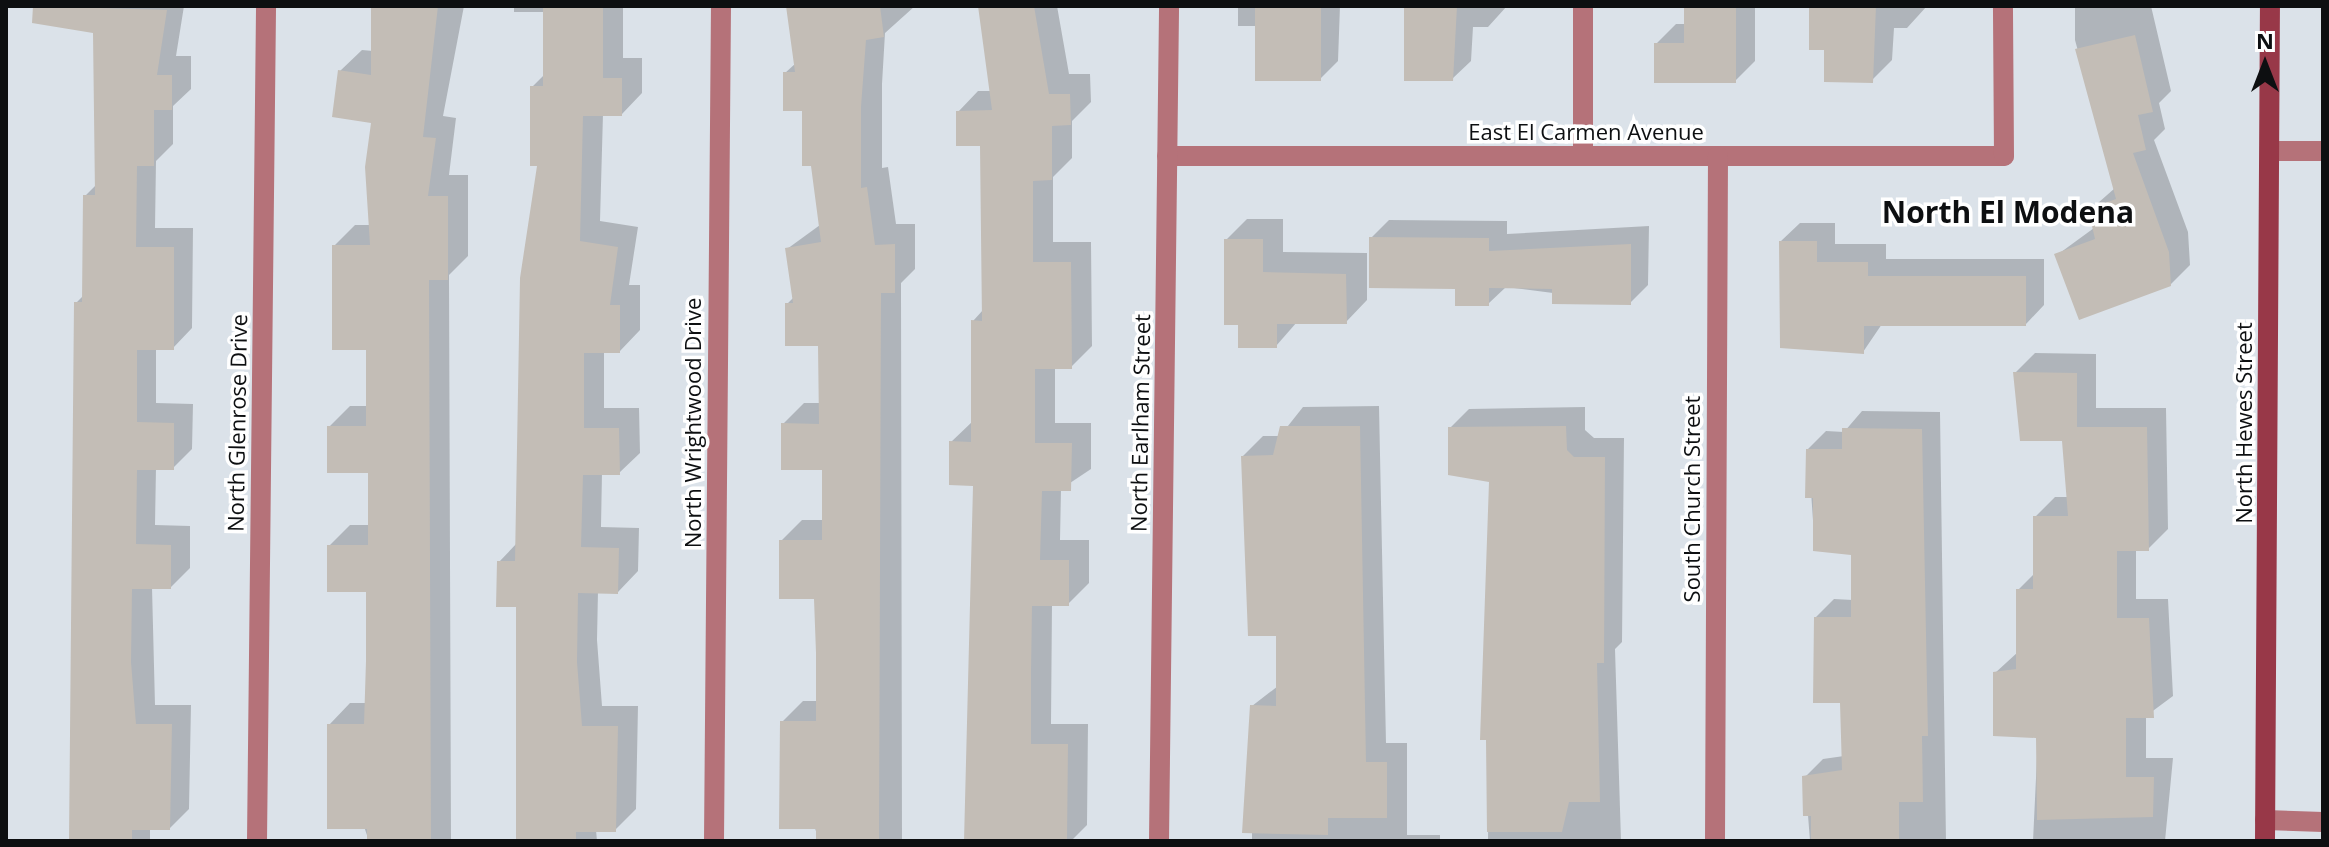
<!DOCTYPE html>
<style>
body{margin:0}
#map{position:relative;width:2329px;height:847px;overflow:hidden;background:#dbe2e9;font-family:"Open Sans",sans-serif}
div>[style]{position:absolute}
.shadow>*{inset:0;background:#0003}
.building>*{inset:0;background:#c3bdb6}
.street>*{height:20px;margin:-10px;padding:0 10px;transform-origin:10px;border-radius:10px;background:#b57279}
.secondary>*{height:20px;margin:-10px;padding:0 10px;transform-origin:10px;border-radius:10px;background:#983848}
span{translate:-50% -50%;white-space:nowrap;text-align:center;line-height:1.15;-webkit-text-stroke:7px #fff;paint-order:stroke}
.street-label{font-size:22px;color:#0d0f11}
.district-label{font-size:30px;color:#0d0f11;font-weight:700}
.frame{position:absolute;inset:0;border:8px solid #0d0f11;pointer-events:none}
.north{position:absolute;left:2225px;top:24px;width:80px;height:80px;-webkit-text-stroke:6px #fff;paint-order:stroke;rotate:0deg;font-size:22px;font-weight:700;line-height:32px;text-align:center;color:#0d0f11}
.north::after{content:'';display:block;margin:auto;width:28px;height:36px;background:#0d0f11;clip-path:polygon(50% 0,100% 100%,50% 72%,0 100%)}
</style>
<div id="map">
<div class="shadow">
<i style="clip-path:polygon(85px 6px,184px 6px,176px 56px,191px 56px,191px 89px,173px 106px,173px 144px,156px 161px,155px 228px,193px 228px,192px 328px,173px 348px,156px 348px,156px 403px,193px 404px,192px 449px,173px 468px,156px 468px,155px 525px,190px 526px,190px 568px,171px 587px,152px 587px,155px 705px,191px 705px,189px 809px,170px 828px,150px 828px,150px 841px,74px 841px,76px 303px,84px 295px,85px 196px,97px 184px,95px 31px,82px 29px)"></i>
<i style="clip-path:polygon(373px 6px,464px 6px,443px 116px,456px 118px,449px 175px,468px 175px,468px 256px,449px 275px,451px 841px,369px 841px,329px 725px,350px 703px,366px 703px,368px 590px,329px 546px,350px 525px,370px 525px,370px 471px,329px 427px,350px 406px,368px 406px,368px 348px,334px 246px,355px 225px,371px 225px,373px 121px,340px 71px,362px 50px,373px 51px)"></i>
<i style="clip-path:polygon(514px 6px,623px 6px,623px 58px,642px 58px,642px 93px,622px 114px,603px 114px,600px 221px,638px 227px,629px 285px,640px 285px,640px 330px,620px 351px,604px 351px,604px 408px,639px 408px,640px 453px,619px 473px,602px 473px,601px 527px,639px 528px,638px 571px,618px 592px,598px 591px,597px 640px,602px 706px,638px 706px,636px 809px,615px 830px,596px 830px,597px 841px,517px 841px,518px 605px,499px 562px,517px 543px,540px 164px,532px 87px,545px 74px,545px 12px,514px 12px)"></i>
<i style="clip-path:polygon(790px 6px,915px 6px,885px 33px,882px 84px,882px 168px,888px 167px,896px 224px,915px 224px,915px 269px,901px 283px,902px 841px,819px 841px,782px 722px,803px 701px,818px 701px,816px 597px,781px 541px,802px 520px,824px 520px,824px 468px,783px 424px,804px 403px,820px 403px,820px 344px,787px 304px,794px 297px,787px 249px,820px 225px,804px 109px,785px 73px,796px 63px)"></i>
<i style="clip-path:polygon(980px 6px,1057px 6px,1069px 74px,1090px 74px,1091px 102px,1072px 121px,1072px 158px,1053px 177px,1053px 242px,1091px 242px,1092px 346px,1071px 367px,1055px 367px,1055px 423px,1091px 423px,1091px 469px,1061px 489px,1060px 540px,1089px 540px,1089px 583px,1068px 604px,1052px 604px,1051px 724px,1088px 724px,1087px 825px,1071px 841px,969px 841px,975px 484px,951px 442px,973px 421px,973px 321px,983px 310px,982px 144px,958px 112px,978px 91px,991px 91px)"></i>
<i style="clip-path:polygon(1238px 6px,1340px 6px,1338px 61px,1320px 79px,1257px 26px,1238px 26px)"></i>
<i style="clip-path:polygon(1405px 6px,1507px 6px,1488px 27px,1473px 27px,1471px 61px,1452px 79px)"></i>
<i style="clip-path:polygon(1686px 6px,1755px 6px,1755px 61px,1735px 81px,1656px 44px,1676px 24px,1686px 24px)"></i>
<i style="clip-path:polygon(1811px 6px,1927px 6px,1907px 28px,1894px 28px,1892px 60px,1872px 80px,1826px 48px)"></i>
<i style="clip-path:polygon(2075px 6px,2151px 6px,2171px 91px,2159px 103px,2165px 129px,2154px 140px,2188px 232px,2190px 265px,2170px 285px,2057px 255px,2094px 228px,2090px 210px,2115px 188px,2075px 40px)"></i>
<i style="clip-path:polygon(1247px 219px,1283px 219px,1283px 252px,1367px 253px,1367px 300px,1346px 322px,1297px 322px,1276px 346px,1240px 323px,1226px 240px)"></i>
<i style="clip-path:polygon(1389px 220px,1507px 221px,1507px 234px,1649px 226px,1648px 285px,1630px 303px,1506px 287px,1488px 304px,1371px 238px)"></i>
<i style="clip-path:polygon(1800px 223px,1835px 223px,1835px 244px,1886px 244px,1886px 259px,2044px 259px,2044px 305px,2026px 324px,1882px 324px,1863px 352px,1781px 241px)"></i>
<i style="clip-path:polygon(2035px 353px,2096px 354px,2096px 408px,2166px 408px,2168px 529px,2148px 549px,2136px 549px,2136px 599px,2168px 599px,2173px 696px,2146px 716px,2146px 758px,2173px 758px,2165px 841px,2033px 841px,2038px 736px,1995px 673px,2018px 652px,2018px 590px,2035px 573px,2035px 517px,2055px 497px,2070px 497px,2064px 439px,2015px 373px)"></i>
<i style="clip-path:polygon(1379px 406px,1386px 743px,1407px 743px,1407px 835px,1440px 835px,1440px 841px,1252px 841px,1252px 706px,1278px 686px,1278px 634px,1243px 456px,1263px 436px,1280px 436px,1303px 407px)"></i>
<i style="clip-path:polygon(1585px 407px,1585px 430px,1594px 438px,1624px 438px,1622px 642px,1615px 649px,1621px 841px,1488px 841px,1491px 480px,1450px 428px,1469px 409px)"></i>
<i style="clip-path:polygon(1862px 411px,1940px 412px,1946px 841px,1810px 841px,1805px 777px,1823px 759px,1844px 756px,1842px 701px,1816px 617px,1834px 599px,1853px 600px,1853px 554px,1815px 549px,1808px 449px,1826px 431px,1844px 432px)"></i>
</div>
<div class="building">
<i style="clip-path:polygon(33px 6px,167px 10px,157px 75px,172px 75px,172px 110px,154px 110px,154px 166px,137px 166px,136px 247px,174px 247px,174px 350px,137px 350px,137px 422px,174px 423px,174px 470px,137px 470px,136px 544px,171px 545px,171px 589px,132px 589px,131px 662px,136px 724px,172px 724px,170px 830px,132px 830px,132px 841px,69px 841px,74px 302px,82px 302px,83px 195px,95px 195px,93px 33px,32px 23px)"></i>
<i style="clip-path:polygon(371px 6px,438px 6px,423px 137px,436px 138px,428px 196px,448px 196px,448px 280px,429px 280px,431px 841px,367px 841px,367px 829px,327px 829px,327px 724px,364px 724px,366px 661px,366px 592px,327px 592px,327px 545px,368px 545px,368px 473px,327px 473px,327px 426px,366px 426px,366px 350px,332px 350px,332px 245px,370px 245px,365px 167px,371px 123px,332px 117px,338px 70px,371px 75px)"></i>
<i style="clip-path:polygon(543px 6px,603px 6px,603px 78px,622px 78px,622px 116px,583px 116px,580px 241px,618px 247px,610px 305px,620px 305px,620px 353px,584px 353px,584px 428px,619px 428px,620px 475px,583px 475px,581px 547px,619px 548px,618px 594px,578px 593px,577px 662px,582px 726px,618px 726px,616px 832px,576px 832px,576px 841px,516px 841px,516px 607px,496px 607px,497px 561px,515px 561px,520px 278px,537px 166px,530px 166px,530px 86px,543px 86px)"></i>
<i style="clip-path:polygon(786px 6px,880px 6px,884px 37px,866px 40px,861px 107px,861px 188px,867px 187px,875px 245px,895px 244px,895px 293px,881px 293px,879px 841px,816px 841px,816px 829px,779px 829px,780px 721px,816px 721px,816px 653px,814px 599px,779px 599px,779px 540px,822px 540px,822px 470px,781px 470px,781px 423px,819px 424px,818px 346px,785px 346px,785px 303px,793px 303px,785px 248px,821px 242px,811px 166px,802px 166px,802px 111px,783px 111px,783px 72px,795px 72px)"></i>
<i style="clip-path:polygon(978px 6px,1034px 6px,1049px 94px,1070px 94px,1071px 125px,1052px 126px,1052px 180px,1033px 181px,1033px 262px,1071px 262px,1072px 369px,1035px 369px,1035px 443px,1072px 443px,1071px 491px,1042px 491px,1040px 560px,1069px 560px,1069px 606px,1032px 606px,1031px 672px,1031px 744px,1068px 744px,1067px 841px,964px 841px,973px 486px,949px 485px,949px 441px,971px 442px,971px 320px,982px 321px,980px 146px,956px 146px,956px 111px,992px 110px)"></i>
<i style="clip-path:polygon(1255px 6px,1321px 6px,1321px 81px,1255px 81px)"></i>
<i style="clip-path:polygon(1404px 6px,1457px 6px,1453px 81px,1404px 81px)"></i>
<i style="clip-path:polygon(1684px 6px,1736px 6px,1736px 83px,1654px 83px,1654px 43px,1684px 43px)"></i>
<i style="clip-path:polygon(1809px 6px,1876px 6px,1873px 83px,1824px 82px,1824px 50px,1809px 50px)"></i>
<i style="clip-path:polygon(2135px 35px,2153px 112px,2138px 115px,2146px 150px,2133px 153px,2169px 252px,2171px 286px,2079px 320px,2054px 254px,2095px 239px,2088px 209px,2116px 199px,2075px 49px)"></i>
<i style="clip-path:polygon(1369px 237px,1489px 238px,1489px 251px,1631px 244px,1631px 305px,1552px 304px,1552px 289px,1489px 288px,1489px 306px,1455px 306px,1455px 289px,1369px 288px)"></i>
<i style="clip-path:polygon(1224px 239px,1263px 239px,1263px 272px,1346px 274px,1347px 324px,1277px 324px,1277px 348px,1238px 348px,1238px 325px,1224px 325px)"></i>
<i style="clip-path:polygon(1779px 241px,1817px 241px,1817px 262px,1868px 262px,1868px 276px,2026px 276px,2026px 326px,1864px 326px,1864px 354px,1780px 348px)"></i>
<i style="clip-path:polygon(2013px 372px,2077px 373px,2077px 427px,2147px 427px,2149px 551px,2117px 551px,2117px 618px,2149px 618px,2154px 718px,2126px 718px,2126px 777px,2154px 777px,2153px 817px,2037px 820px,2036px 738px,1993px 736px,1993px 672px,2016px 669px,2016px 589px,2033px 589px,2033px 516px,2068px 516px,2062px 441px,2020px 441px)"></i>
<i style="clip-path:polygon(1280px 426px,1360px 426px,1366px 762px,1387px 762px,1387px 818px,1328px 818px,1328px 835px,1242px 833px,1250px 705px,1276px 706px,1276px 636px,1248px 636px,1241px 456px,1273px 455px)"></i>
<i style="clip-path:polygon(1566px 426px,1567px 450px,1574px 457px,1605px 457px,1604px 663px,1597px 663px,1600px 802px,1569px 802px,1562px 832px,1487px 832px,1486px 740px,1480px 740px,1489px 482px,1448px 475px,1448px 427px)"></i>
<i style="clip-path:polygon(1842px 428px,1922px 429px,1928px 736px,1922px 736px,1923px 802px,1899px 802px,1899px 841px,1811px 841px,1811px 816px,1803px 816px,1802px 776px,1842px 770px,1840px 703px,1813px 703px,1814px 617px,1851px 617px,1851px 555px,1813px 551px,1813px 498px,1805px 498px,1806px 449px,1842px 449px)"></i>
</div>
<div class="street">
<i style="left:1583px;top:6px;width:150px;rotate:90deg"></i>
<i style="left:2270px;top:151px;width:53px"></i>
<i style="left:1167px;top:156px;width:837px"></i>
<i style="left:2004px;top:156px;width:150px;rotate:-90.4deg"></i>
<i style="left:2265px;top:820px;width:58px;rotate:2deg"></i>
<i style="left:257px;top:841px;width:835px;rotate:-89.38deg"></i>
<i style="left:714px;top:841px;width:835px;rotate:-89.52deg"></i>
<i style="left:1159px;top:841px;width:835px;rotate:-89.31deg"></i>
<i style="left:1715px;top:841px;width:685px;rotate:-89.75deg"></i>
</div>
<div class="secondary">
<i style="left:2265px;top:841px;width:835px;rotate:-89.66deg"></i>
</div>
<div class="street-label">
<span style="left:1586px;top:132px">East El Carmen Avenue</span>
<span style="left:237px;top:423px;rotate:-89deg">North Glenrose Drive</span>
<span style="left:693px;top:423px;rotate:-90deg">North Wrightwood Drive</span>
<span style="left:1140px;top:423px;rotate:-89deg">North Earlham Street</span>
<span style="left:2244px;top:423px;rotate:-90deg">North Hewes Street</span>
<span style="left:1692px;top:499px;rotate:-90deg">South Church Street</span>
</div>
<div class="district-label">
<span style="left:2008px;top:212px">North El Modena</span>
</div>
<div class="frame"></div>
<div class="north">N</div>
</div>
